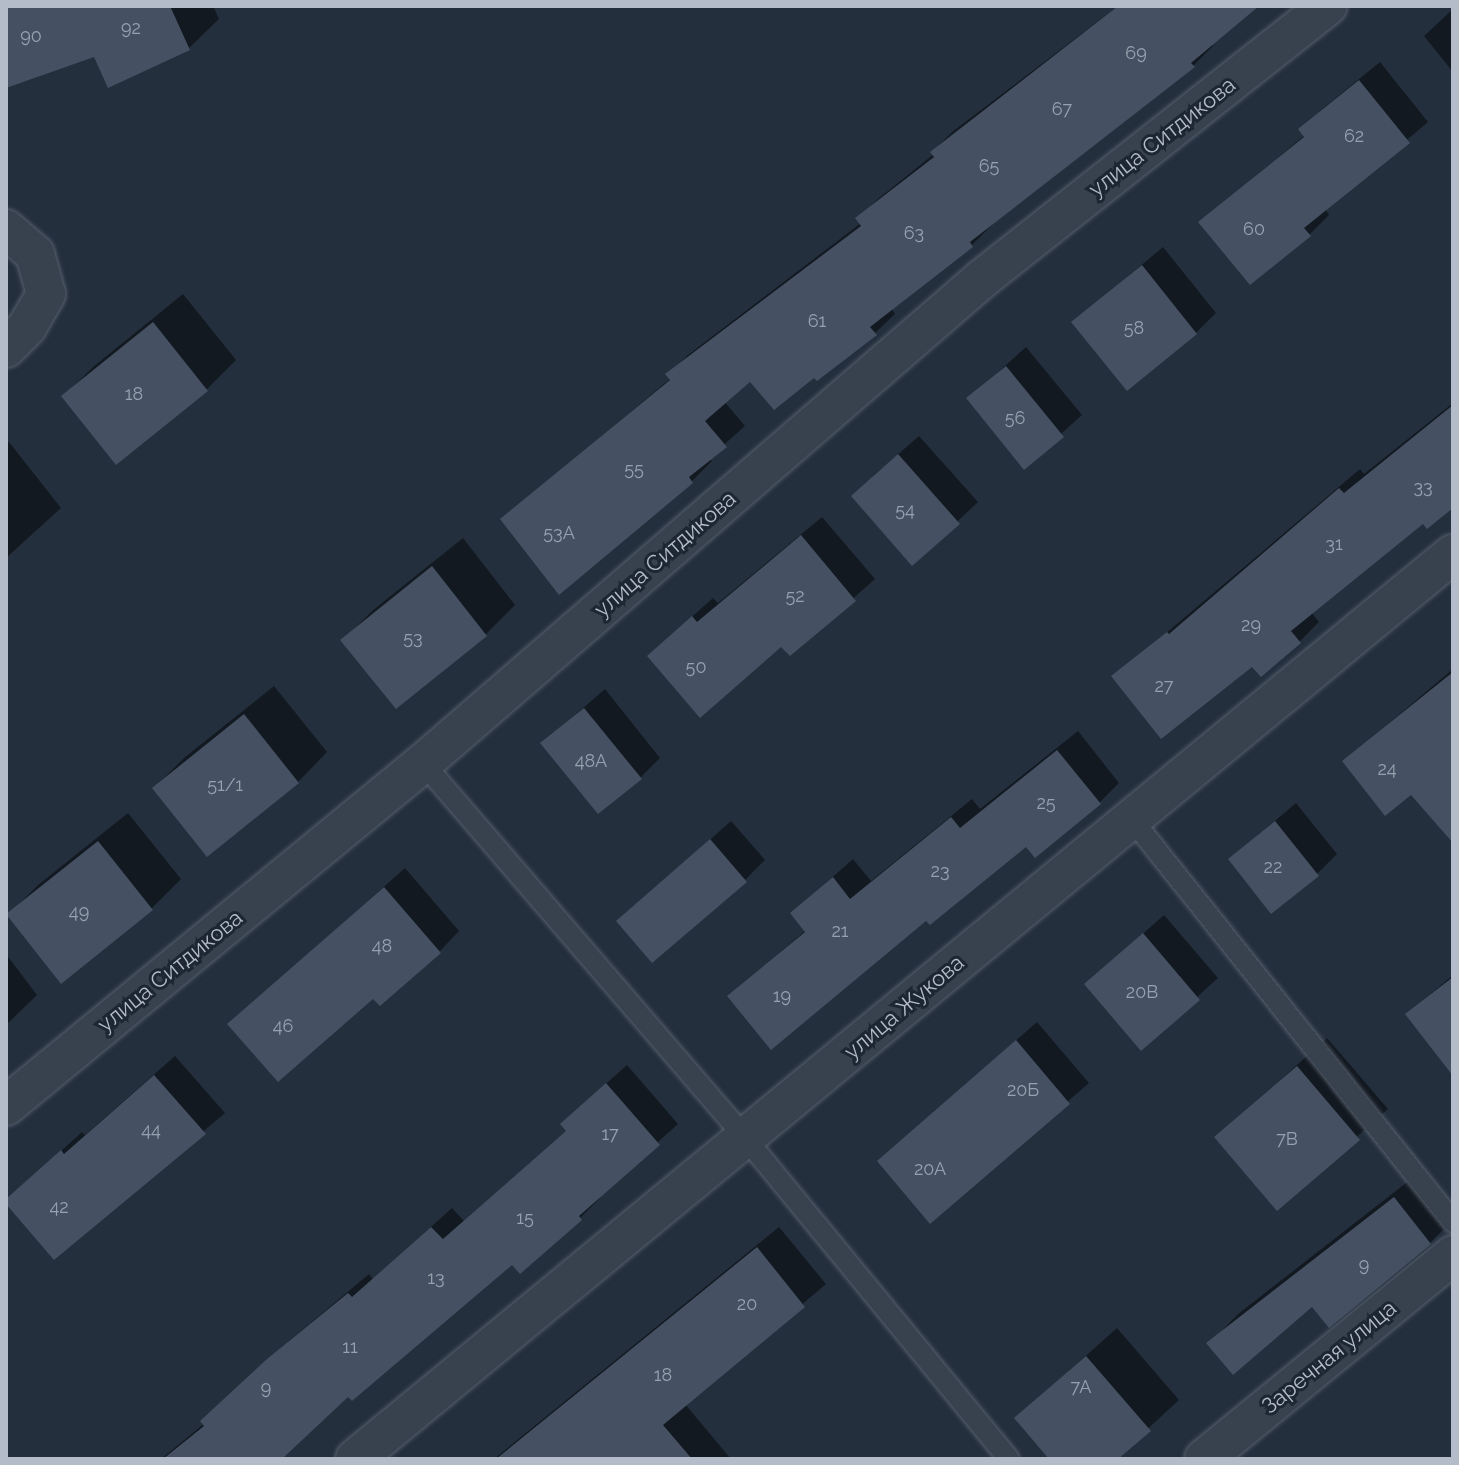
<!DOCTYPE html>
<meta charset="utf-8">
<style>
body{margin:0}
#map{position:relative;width:1459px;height:1465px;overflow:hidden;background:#242f3e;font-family:Raleway,sans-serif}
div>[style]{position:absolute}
.shadow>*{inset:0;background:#0007}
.building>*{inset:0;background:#455162}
.roads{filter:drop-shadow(0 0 2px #565f6c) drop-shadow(0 0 2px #565f6c)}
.service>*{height:20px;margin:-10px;padding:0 10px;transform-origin:10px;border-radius:10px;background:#38414e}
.minor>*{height:38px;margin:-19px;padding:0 19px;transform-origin:19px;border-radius:19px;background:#38414e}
span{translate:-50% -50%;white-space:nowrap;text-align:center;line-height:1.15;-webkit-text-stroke:6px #1d2633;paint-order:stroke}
.number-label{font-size:18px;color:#98a1af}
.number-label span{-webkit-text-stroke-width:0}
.street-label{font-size:22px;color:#b4bcc9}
.frame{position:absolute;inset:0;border:8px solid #b4bcc9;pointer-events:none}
</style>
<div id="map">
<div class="shadow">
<i style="clip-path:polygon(6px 6px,213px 6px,219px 19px,189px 48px,109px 85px,95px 55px,6px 86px)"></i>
<i style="clip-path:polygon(1118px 6px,1256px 6px,1211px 43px,1213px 46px,1193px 66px,990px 223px,992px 225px,972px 245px,891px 308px,895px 314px,875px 333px,815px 375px,750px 379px,724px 401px,745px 426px,709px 458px,712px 461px,692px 481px,559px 592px,503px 519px,671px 378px,668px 374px,688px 355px,861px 223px,858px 218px,878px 199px,934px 154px,932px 152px,952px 132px)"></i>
<i style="clip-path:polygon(1453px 9px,1453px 72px,1424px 36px)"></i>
<i style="clip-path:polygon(1380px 62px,1428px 122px,1325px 209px,1329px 215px,1309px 235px,1201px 222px,1305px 135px,1301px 130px,1321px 110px)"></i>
<i style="clip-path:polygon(1163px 247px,1216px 313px,1196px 333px,1073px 322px)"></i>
<i style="clip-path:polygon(183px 294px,236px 360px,206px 390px,64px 396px,93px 367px)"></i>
<i style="clip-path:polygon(1026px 347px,1082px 415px,1024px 467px,968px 399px)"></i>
<i style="clip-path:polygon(1453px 403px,1453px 506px,1423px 521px,1311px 612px,1319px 622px,1299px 642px,1252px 664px,1114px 677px,1360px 469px,1364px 474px)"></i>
<i style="clip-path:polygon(919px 436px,978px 502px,913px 563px,873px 476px)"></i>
<i style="clip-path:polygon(9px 442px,61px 508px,6px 558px,6px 444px)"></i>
<i style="clip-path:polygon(822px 517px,875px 579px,790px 654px,782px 644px,669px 637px,713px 598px,718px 603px)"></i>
<i style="clip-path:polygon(463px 538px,515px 605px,486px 634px,396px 707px,343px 640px,372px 611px)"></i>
<i style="clip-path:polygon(1453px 669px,1453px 840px,1411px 793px,1344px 761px)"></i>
<i style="clip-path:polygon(274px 686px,327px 752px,298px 782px,154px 788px,184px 758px)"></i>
<i style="clip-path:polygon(605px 689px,660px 758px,640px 778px,543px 743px)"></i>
<i style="clip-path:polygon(1078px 731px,1119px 783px,1099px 803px,1026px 844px,926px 918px,729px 996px,806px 930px,792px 913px,853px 859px,871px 881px,972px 799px,980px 809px)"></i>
<i style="clip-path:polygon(1296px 803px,1337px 854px,1317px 874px,1230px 859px)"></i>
<i style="clip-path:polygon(128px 813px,181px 879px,151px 909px,8px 915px,38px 885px)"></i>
<i style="clip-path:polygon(731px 821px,765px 860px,745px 880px,618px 921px)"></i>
<i style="clip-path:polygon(405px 868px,459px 931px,440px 951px,380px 1003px,374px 996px,250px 1005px)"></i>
<i style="clip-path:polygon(1164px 915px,1218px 978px,1141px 1048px,1086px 984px)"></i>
<i style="clip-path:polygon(6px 954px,37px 995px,6px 1025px)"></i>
<i style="clip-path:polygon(1453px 975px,1453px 1046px,1407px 1014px)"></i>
<i style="clip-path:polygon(1037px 1022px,1089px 1083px,930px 1221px,879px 1161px)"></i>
<i style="clip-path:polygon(1327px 1038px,1388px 1109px,1277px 1208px,1216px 1138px)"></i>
<i style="clip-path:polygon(175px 1056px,225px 1113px,54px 1258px,6px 1201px,82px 1132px,85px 1135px)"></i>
<i style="clip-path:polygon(627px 1065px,678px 1124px,598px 1196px,600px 1198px,580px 1218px,512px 1262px,349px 1394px,279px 1459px,161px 1459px,205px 1423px,222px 1401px,290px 1340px,369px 1274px,373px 1279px,452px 1208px,464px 1221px,568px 1130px,583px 1104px)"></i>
<i style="clip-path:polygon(1424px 1169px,1453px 1206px,1453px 1220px,1430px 1243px,1312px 1304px,1209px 1344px,1238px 1314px)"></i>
<i style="clip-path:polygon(779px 1227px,826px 1284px,685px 1404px,731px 1459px,494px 1459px)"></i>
<i style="clip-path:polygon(1117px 1328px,1179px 1400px,1115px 1459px,1051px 1459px,1016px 1418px)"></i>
</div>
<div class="building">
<i style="clip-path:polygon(6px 6px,170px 6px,190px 50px,108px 88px,94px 57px,6px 88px)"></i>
<i style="clip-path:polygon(1118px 6px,1259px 6px,1191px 63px,1195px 67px,970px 242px,973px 247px,870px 327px,877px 335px,817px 381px,814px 378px,774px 410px,750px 382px,705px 421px,727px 447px,689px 477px,693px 483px,559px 595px,500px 519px,670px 380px,665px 374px,861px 226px,855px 218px,934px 157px,930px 152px)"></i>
<i style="clip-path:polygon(1359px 80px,1410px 143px,1304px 228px,1311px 236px,1250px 285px,1198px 222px,1304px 137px,1298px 129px)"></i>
<i style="clip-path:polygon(1142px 265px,1197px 334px,1127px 391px,1071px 322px)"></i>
<i style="clip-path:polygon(153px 322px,208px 391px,116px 465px,61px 396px)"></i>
<i style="clip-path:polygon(1006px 366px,1064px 437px,1024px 470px,966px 398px)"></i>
<i style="clip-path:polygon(1453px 405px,1453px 508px,1427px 529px,1423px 524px,1291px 631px,1301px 643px,1261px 677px,1252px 667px,1161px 739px,1111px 676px,1167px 632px,1169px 634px,1339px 488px,1344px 493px)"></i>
<i style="clip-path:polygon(898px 454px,960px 524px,912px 566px,851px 496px)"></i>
<i style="clip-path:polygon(801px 535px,856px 601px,790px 656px,781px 647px,700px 718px,647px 656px,692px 616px,697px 622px)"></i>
<i style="clip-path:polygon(432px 566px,487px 636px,396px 709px,340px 640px)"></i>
<i style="clip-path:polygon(1453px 672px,1453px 843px,1411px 795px,1385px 816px,1342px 761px)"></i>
<i style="clip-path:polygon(584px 708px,642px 779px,598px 814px,540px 743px)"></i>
<i style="clip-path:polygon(244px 714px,299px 783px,207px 857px,152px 788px)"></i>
<i style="clip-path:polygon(1057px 750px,1101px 804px,1035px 858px,1026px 847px,930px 925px,926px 921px,771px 1050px,727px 996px,805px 932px,790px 913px,833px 877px,850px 899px,951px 817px,960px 828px)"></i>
<i style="clip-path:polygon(1275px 821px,1319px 876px,1271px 914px,1228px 859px)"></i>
<i style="clip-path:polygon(710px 839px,747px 882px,652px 963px,616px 921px)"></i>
<i style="clip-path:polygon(98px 841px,153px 910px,61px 984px,6px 914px)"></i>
<i style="clip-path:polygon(384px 887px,441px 953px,380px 1006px,373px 999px,278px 1082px,227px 1024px)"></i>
<i style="clip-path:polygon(1143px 933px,1200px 1000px,1141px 1051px,1084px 984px)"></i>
<i style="clip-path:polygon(1453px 977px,1453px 1076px,1405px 1014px)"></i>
<i style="clip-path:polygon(1016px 1040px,1070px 1104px,930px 1224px,877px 1161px)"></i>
<i style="clip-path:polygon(1297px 1066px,1360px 1140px,1277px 1211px,1214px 1137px)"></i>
<i style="clip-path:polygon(154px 1075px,206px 1134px,54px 1260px,6px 1204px,6px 1199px,61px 1150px,64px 1154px)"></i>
<i style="clip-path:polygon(606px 1083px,660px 1145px,579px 1216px,582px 1220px,520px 1274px,512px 1265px,352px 1401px,348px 1397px,282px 1459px,163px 1459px,204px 1426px,200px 1421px,267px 1359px,348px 1293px,352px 1297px,431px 1227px,443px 1239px,566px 1131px,560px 1124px)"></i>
<i style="clip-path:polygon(1394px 1197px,1431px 1244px,1329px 1328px,1312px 1307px,1233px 1375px,1206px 1343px)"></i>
<i style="clip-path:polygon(757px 1247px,805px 1307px,663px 1425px,692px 1459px,496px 1459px)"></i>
<i style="clip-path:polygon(1086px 1356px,1151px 1431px,1118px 1459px,1049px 1459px,1014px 1418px)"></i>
</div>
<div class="roads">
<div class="service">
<i style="left:423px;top:763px;width:496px;rotate:49.3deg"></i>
<i style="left:746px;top:1139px;width:414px;rotate:50.6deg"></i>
<i style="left:1130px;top:817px;width:518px;rotate:51.43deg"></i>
</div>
<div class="minor">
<i style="left:6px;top:229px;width:38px;rotate:41deg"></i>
<i style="left:35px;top:254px;width:41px;rotate:74.6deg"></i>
<i style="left:46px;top:294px;width:38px;rotate:120deg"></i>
<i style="left:27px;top:327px;width:30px;rotate:135deg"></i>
<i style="left:6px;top:1106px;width:540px;rotate:-39.44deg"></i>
<i style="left:423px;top:763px;width:741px;rotate:-40.89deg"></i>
<i style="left:983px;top:278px;width:439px;rotate:-38.3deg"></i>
<i style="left:355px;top:1459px;width:1423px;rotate:-39.5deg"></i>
<i style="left:1204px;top:1459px;width:322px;rotate:-39.3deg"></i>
</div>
</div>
<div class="number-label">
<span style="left:131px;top:28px">92</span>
<span style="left:31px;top:36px">90</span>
<span style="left:1136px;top:53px">69</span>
<span style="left:1062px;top:109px">67</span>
<span style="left:1354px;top:136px">62</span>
<span style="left:989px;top:166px">65</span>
<span style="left:1254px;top:229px">60</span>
<span style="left:914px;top:233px">63</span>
<span style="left:817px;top:321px">61</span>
<span style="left:1134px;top:328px">58</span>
<span style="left:134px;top:394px">18</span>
<span style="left:1015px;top:418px">56</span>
<span style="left:634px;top:469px">55</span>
<span style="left:1423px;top:487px">33</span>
<span style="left:905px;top:510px">54</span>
<span style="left:559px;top:533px">53А</span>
<span style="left:1334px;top:544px">31</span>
<span style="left:795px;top:596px">52</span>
<span style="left:1251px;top:625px">29</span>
<span style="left:413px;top:638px">53</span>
<span style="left:696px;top:667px">50</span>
<span style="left:1164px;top:686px">27</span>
<span style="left:591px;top:761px">48А</span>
<span style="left:1387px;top:769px">24</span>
<span style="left:225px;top:785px">51/1</span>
<span style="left:1046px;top:803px">25</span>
<span style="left:1273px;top:867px">22</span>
<span style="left:940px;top:871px">23</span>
<span style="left:79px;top:912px">49</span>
<span style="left:840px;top:931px">21</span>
<span style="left:382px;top:946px">48</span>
<span style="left:1142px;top:992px">20В</span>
<span style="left:782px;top:996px">19</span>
<span style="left:283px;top:1026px">46</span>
<span style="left:1023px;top:1090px">20Б</span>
<span style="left:151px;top:1130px">44</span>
<span style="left:610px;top:1134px">17</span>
<span style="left:1287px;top:1139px">7В</span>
<span style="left:930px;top:1169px">20А</span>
<span style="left:59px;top:1207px">42</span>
<span style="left:525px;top:1218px">15</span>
<span style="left:1364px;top:1265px">9</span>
<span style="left:436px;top:1278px">13</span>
<span style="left:747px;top:1304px">20</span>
<span style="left:350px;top:1347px">11</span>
<span style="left:663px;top:1375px">18</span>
<span style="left:1081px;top:1387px">7А</span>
<span style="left:266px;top:1388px">9</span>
</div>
<div class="street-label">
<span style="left:1162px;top:137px;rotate:-38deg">улица Ситдикова</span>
<span style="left:665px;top:554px;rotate:-41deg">улица Ситдикова</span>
<span style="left:170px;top:971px;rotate:-39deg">улица Ситдикова</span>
<span style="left:904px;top:1007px;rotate:-40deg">улица Жукова</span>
<span style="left:1329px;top:1357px;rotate:-39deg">Заречная улица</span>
</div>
<div class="frame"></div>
</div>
